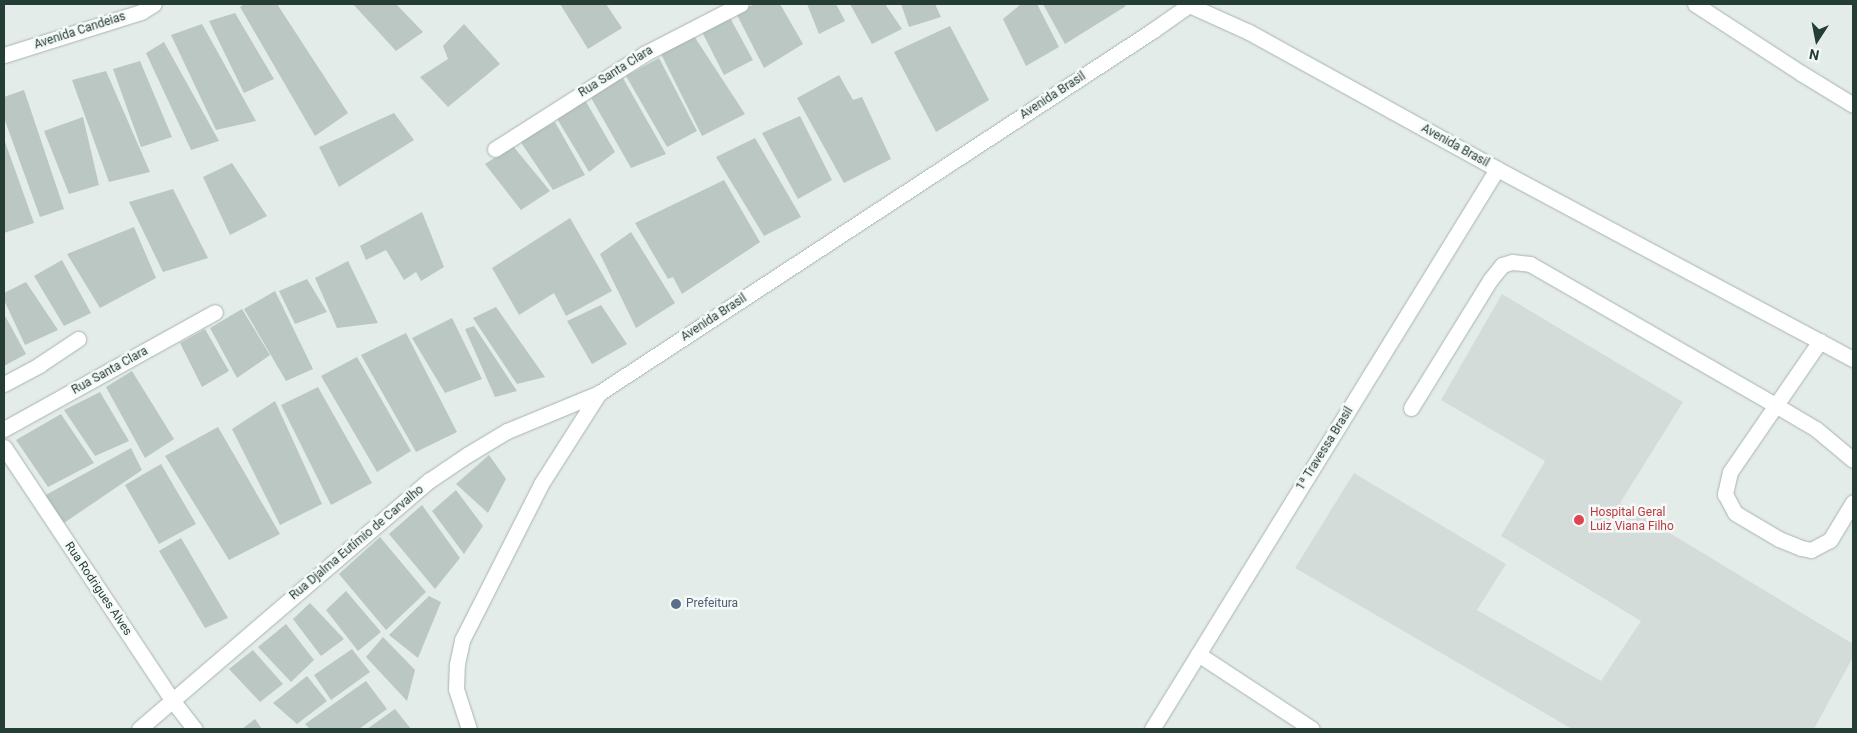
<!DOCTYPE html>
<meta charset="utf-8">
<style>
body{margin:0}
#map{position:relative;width:1857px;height:733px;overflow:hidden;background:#e4ece9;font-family:Roboto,sans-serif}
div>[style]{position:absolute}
.built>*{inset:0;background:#d3dcd8}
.building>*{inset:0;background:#bac7c2}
.roads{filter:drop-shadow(0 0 1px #a7b4b0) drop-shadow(0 0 1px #a7b4b0)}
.lane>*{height:15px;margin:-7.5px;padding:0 7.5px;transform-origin:7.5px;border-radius:7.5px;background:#fff}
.street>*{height:15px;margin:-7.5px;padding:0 7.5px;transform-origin:7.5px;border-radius:7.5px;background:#fff}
.secondary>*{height:15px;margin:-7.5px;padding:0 7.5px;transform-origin:7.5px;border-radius:7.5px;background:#fff}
.dots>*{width:14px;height:14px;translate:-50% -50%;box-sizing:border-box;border:2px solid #f5f9f7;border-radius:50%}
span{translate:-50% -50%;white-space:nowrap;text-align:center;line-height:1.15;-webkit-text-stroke:5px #f5f9f7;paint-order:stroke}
.street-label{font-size:12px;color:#253d37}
.health-label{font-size:12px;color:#be3a42}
.left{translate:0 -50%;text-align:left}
.service-label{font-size:12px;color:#4e5e75}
.frame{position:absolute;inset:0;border:5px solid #253d37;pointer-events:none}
.north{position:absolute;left:1792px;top:15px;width:50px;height:50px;-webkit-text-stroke:4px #f5f9f7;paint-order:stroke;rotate:191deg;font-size:14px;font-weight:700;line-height:20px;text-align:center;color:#253d37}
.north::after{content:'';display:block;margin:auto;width:18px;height:22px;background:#253d37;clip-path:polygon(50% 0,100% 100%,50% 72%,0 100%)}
</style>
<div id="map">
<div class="built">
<i style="clip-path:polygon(1502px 294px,1683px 402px,1620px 503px,1853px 644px,1853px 657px,1814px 729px,1572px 729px,1295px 568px,1354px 473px,1506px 564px,1477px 610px,1601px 681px,1641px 621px,1501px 536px,1545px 461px,1441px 400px)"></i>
</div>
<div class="building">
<i style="clip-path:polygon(244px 4px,277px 4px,348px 113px,315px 136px,240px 7px)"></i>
<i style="clip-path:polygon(353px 4px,396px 4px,423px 32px,396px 51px)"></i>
<i style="clip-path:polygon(560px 4px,606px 4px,622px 28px,588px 49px)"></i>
<i style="clip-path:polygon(755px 4px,780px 4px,803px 44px,764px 68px,736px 13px)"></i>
<i style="clip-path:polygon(807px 4px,836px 4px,845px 21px,819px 34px)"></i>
<i style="clip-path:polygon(850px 4px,885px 4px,902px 29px,872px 44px)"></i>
<i style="clip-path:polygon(901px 4px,935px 4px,941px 17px,909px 27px)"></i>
<i style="clip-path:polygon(1021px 4px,1037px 4px,1059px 47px,1026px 66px,1003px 19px)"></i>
<i style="clip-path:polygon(1043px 4px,1124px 4px,1126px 6px,1065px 44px)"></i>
<i style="clip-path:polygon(235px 13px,274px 79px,244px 93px,209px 21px)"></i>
<i style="clip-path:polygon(729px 16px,753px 60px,724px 75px,701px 30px)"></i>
<i style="clip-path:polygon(202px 24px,256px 121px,216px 130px,171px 35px)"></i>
<i style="clip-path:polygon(464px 24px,500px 64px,448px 107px,420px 77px,448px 59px,443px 46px)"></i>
<i style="clip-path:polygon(950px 26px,989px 100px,936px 132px,894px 52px)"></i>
<i style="clip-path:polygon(694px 36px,745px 114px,702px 136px,661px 54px)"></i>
<i style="clip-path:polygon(164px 42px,219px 141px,191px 150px,146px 53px)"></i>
<i style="clip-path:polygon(659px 58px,697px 131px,667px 147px,626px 76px)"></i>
<i style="clip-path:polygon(140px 61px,172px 137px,141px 147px,113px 69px)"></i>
<i style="clip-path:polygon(106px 71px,150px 172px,109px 182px,72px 80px)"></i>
<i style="clip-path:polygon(839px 75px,853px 100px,862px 97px,891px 159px,844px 183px,797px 98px)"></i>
<i style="clip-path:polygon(623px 78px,666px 154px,631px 168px,590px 96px)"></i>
<i style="clip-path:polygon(24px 90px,64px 209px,40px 217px,4px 118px,4px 97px)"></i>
<i style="clip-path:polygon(585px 100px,615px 152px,589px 172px,556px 117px)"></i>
<i style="clip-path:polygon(394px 113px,414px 140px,339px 187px,319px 147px)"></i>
<i style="clip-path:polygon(800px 116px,832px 180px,798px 199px,762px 133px)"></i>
<i style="clip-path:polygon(83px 117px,99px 185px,69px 194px,44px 131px)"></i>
<i style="clip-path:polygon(555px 122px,585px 175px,553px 190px,520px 141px)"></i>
<i style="clip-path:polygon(755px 138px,801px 217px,764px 236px,716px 157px)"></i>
<i style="clip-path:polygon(4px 139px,34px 223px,4px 233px)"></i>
<i style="clip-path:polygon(513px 146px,550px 191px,521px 210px,485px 164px)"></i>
<i style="clip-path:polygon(232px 163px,267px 216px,230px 235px,203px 177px)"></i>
<i style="clip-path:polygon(724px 180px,760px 242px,682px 294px,673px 277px,668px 279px,635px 223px)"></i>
<i style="clip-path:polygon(173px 189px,208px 258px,163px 272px,129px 202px)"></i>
<i style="clip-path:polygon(422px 212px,444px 267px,421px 281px,416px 272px,404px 280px,386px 250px,366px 260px,360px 246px)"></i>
<i style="clip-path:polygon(570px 218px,612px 291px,566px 316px,554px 293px,519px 315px,492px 268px)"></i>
<i style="clip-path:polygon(134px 227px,156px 278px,100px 308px,67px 254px)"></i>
<i style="clip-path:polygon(631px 232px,675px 303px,636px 328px,600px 254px)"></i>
<i style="clip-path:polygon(62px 260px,91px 313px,64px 326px,34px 276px)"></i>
<i style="clip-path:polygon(348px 261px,378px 323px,337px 328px,315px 278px)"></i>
<i style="clip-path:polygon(307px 279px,327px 312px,295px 324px,279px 291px)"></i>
<i style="clip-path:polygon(26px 282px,58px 330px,25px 345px,4px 300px,4px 293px)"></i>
<i style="clip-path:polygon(275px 291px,313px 369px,286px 381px,244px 309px)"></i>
<i style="clip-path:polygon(601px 305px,627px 344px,592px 364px,567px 321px)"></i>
<i style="clip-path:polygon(496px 307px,545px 377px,517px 384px,473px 318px)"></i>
<i style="clip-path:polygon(242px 309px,270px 355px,237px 378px,210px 328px)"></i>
<i style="clip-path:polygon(4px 314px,26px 354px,4px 366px)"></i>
<i style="clip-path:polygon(452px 318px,482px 379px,445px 393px,412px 338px)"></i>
<i style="clip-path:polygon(474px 326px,517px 391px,495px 397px,465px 329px)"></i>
<i style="clip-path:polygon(205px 329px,229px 371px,202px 387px,180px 343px)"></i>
<i style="clip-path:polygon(406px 333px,457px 432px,416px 452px,361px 355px)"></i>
<i style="clip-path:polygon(357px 357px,411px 451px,377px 472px,321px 376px)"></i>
<i style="clip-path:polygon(132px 371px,174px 439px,145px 458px,106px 387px)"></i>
<i style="clip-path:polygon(318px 387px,372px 483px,331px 505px,281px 405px)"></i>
<i style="clip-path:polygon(100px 392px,129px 441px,95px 456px,64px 410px)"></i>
<i style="clip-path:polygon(275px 401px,322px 504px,280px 525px,232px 429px)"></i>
<i style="clip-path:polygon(61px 414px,94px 463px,48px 487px,16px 440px)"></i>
<i style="clip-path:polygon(218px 427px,280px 534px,229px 560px,165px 456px)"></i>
<i style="clip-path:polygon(131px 448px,142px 470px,61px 525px,44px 496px)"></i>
<i style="clip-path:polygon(489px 455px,506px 479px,488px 513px,456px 484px)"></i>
<i style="clip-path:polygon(161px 464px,196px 524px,159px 544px,125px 485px)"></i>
<i style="clip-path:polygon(456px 490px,483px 526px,464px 554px,432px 511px)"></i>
<i style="clip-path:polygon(422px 505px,460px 558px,435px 589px,389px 534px)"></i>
<i style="clip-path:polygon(380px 537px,426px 592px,386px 630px,339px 574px)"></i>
<i style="clip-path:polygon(181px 538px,228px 618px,205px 628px,159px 551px)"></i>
<i style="clip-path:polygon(346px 591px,381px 632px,358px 651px,326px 610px)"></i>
<i style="clip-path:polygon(429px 596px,441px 602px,418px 658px,389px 635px)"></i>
<i style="clip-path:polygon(310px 603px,344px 639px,321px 656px,293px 619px)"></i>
<i style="clip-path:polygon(286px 624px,314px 660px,291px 682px,258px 647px)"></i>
<i style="clip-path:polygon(383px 637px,415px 670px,407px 701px,366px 657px)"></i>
<i style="clip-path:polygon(352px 649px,370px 672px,331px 700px,314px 675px)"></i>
<i style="clip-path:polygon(253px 650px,283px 684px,260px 702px,229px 669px)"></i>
<i style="clip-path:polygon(307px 676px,327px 701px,297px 724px,273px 703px)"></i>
<i style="clip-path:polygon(366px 681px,387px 709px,359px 729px,310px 729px,305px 724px)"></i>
<i style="clip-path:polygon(395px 709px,411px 729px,367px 729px)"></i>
<i style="clip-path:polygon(255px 719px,262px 729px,242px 729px)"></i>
</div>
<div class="roads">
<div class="lane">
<i style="left:1801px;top:73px;width:61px;rotate:31.6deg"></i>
<i style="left:495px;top:149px;width:177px;rotate:-32.5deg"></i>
<i style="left:644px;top:54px;width:109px;rotate:-27.3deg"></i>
<i style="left:1820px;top:341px;width:159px;rotate:124.5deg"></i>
<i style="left:1730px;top:472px;width:23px;rotate:103deg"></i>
<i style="left:1725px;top:494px;width:21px;rotate:62deg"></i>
<i style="left:1735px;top:513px;width:51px;rotate:30.6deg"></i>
<i style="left:1779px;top:539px;width:24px;rotate:22deg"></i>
<i style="left:1801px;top:548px;width:10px;rotate:11deg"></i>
<i style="left:1811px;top:550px;width:21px;rotate:-28deg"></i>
<i style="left:1830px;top:540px;width:44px;rotate:-58.8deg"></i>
<i style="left:4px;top:384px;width:40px;rotate:-28deg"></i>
<i style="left:39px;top:365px;width:47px;rotate:-33.7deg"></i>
<i style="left:1411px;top:408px;width:150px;rotate:-58.3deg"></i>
<i style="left:1490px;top:280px;width:19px;rotate:-51deg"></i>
<i style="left:1502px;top:265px;width:10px;rotate:-17deg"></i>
<i style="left:1512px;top:262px;width:18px;rotate:6deg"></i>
<i style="left:1530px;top:264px;width:285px;rotate:29.9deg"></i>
<i style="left:1777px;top:406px;width:45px;rotate:30.5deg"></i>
<i style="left:1816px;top:429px;width:48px;rotate:40deg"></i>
<i style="left:4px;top:429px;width:241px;rotate:-29deg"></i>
<i style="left:1198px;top:654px;width:136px;rotate:33.3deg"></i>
</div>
<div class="street">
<i style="left:1695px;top:4px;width:126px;rotate:33.1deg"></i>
<i style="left:4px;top:55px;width:144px;rotate:-17.4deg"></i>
<i style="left:141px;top:12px;width:15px;rotate:-32deg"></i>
<i style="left:4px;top:447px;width:304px;rotate:56.4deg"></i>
<i style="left:172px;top:700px;width:37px;rotate:52deg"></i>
<i style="left:469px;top:729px;width:42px;rotate:-108deg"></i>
<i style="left:456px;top:689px;width:25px;rotate:-88deg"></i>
<i style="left:457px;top:664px;width:25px;rotate:-78deg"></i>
<i style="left:462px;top:640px;width:175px;rotate:-63.1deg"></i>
<i style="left:541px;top:484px;width:108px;rotate:-57.5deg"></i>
<i style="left:1152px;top:729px;width:658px;rotate:-58.36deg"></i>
</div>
<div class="secondary">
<i style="left:139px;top:729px;width:383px;rotate:-40.6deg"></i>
<i style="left:430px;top:480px;width:45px;rotate:-34deg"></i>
<i style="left:467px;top:455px;width:47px;rotate:-31deg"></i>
<i style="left:507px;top:431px;width:100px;rotate:-22.4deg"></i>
<i style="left:599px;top:393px;width:661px;rotate:-33.21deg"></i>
<i style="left:1152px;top:31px;width:45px;rotate:-35.1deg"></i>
<i style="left:1189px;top:5px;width:66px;rotate:24.2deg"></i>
<i style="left:1249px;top:32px;width:283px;rotate:28.9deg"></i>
<i style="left:1497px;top:169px;width:404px;rotate:28.1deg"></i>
</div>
</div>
<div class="dots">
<i style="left:1579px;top:520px;background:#e0444e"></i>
<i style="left:676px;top:604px;background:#5c6f8a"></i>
</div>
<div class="street-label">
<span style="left:80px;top:31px;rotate:-18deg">Avenida Candeias</span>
<span style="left:616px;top:72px;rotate:-32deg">Rua Santa Clara</span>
<span style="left:1053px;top:96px;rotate:-33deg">Avenida Brasil</span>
<span style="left:1455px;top:146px;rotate:29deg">Avenida Brasil</span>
<span style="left:714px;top:318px;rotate:-33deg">Avenida Brasil</span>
<span style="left:110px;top:371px;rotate:-29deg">Rua Santa Clara</span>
<span style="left:1325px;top:449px;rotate:-58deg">1ª Travessa Brasil</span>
<span style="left:357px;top:543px;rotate:-40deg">Rua Djalma Eutímio de Carvalho</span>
<span style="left:98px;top:589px;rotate:56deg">Rua Rodrigues Alves</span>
</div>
<div class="health-label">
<span class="left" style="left:1590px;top:520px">Hospital Geral<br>Luiz Viana Filho</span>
</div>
<div class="service-label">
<span class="left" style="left:686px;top:604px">Prefeitura</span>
</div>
<div class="frame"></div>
<div class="north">N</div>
</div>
